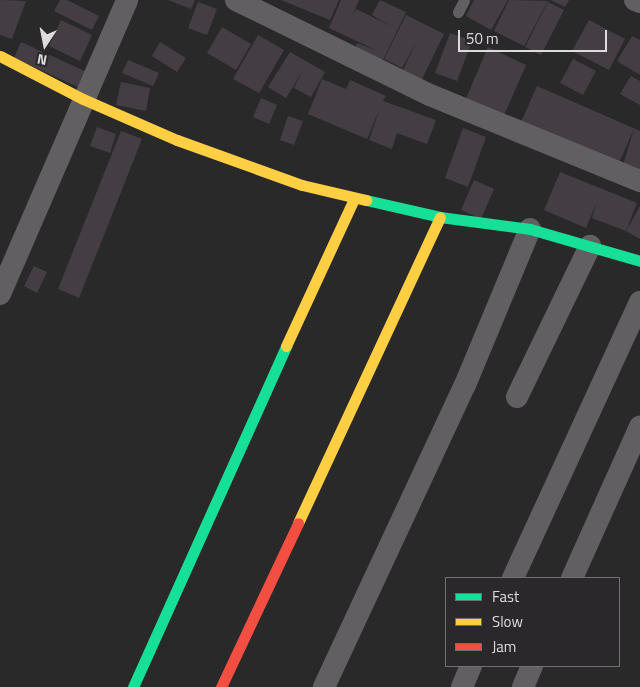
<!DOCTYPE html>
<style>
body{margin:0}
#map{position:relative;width:640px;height:687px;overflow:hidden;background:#2a292a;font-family:"Titillium Web",sans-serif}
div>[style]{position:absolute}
.building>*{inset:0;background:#443e44}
.lane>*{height:11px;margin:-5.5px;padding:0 5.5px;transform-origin:5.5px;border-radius:5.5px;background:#615f61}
.street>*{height:22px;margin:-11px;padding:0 11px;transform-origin:11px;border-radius:11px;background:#615f61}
.fast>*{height:11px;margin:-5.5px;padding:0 5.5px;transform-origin:5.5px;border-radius:5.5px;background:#16e098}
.slow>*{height:11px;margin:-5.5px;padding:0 5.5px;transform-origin:5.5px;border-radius:5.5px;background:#ffcf43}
.jam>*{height:11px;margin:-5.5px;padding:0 5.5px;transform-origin:5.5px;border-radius:5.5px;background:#f24e42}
span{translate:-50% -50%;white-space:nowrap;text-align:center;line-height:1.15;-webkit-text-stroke:5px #2b282b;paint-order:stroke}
.legend{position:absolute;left:445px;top:577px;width:175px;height:90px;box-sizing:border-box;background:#2b282b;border:1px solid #727072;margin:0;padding:6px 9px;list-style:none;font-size:15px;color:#dddbdc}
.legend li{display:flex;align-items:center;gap:10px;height:25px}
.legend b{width:25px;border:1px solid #727072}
.north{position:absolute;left:20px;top:20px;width:50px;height:50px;-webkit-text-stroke:4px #2b282b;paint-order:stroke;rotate:191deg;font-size:14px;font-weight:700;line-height:20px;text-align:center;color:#dddbdc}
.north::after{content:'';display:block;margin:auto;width:18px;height:22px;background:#dddbdc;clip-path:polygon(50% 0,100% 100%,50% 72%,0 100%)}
.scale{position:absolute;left:458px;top:30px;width:149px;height:22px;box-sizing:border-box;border:2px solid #dddbdc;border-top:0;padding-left:6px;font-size:15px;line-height:18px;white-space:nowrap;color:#dddbdc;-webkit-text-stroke:4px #2b282b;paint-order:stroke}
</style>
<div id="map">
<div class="building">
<i style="clip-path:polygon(0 0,26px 1px,12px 39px,0 35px)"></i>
<i style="clip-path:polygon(60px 0,67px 0,99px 16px,92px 30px,54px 11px)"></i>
<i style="clip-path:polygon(168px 0,195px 0,191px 9px)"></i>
<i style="clip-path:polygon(281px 0,339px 0,330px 20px)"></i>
<i style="clip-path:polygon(341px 0,359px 0,350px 22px,356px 9px,391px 26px,372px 15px,380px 0,406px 12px,380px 66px,353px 54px,357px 43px,380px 52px,329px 28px)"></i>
<i style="clip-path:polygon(474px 0,508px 0,491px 30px,466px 16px)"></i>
<i style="clip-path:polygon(509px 0,548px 1px,524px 46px,494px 31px)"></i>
<i style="clip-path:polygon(551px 0,569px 0,565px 7px)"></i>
<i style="clip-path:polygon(198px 2px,217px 9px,207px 35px,188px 28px)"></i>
<i style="clip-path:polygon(548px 2px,564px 10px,541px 55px,525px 47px)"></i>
<i style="clip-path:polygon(406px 15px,444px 34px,421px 81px,402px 72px,416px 43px,402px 68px,384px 59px)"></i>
<i style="clip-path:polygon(61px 20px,92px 35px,80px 61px,49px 46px)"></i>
<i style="clip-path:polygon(589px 20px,625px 39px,609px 70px,572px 51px)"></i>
<i style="clip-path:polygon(222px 27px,251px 44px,236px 70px,207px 53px)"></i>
<i style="clip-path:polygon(450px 33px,472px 41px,457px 81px,435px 73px)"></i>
<i style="clip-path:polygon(258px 35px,284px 50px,259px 93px,233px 79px)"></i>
<i style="clip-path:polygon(632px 36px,640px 40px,640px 75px,617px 61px)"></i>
<i style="clip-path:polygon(21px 42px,85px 71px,78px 87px,14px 58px)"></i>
<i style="clip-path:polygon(160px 42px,186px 58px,177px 72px,152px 56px)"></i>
<i style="clip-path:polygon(488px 47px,526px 65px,502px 120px,464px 103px)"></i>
<i style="clip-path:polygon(290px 52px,325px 72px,311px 97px,294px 88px,304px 69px,286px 98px,268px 87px)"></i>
<i style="clip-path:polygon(573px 59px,596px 71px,583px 95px,560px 83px)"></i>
<i style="clip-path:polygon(128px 60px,159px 73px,153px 86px,122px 73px)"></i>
<i style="clip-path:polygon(631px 76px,640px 81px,640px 105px,620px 94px)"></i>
<i style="clip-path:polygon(322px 79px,346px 89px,350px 80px,386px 96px,383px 101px,436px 120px,427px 144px,397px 133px,392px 149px,369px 140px,380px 108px,367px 139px,308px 114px)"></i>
<i style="clip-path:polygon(121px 82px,150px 88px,146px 111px,116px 105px)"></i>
<i style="clip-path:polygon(537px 86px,640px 131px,640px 176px,621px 171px,634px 129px,618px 165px,521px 122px)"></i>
<i style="clip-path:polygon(261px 98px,277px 105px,269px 124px,253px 117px)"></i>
<i style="clip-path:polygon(288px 116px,303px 121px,294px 145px,280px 140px)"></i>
<i style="clip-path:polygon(97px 127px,116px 134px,110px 153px,90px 146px)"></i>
<i style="clip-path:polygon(463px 128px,486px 137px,468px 187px,445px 178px)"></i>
<i style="clip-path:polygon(121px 131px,142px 139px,79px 298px,58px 289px)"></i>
<i style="clip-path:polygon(560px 172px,637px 203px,626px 231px,592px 218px,597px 202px,586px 228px,544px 210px)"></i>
<i style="clip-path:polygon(474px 180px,494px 189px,481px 219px,461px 210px)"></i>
<i style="clip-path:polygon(640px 206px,640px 239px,626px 231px)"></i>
<i style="clip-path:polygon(34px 266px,47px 272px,37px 293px,24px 286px)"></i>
</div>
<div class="lane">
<i style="left:458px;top:12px;width:13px;rotate:-63deg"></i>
</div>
<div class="street">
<i style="left:236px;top:0;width:216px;rotate:26.1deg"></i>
<i style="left:430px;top:95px;width:227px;rotate:22.3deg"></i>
<i style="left:635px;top:0;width:5px;rotate:22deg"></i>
<i style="left:0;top:294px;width:320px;rotate:-66.6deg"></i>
<i style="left:517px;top:397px;width:168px;rotate:-64.2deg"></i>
<i style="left:513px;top:578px;width:304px;rotate:-65.3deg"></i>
<i style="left:572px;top:578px;width:166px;rotate:-65.8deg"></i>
<i style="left:324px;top:687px;width:333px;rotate:-65deg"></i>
<i style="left:465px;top:385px;width:169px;rotate:-67.4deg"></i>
<i style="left:462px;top:687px;width:23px;rotate:-67deg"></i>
<i style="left:523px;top:687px;width:23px;rotate:-67deg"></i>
</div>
<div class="fast">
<i style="left:366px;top:200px;width:76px;rotate:12.9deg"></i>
<i style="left:440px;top:217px;width:91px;rotate:7.6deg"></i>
<i style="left:530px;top:229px;width:115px;rotate:16.2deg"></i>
<i style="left:133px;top:687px;width:374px;rotate:-65.8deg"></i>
</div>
<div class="slow">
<i style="left:0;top:56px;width:93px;rotate:27.4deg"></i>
<i style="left:83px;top:99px;width:103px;rotate:23.6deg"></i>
<i style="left:177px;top:140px;width:133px;rotate:19.8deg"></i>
<i style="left:302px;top:185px;width:66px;rotate:13.2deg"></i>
<i style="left:286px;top:346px;width:162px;rotate:-65.2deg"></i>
<i style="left:298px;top:523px;width:337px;rotate:-65.1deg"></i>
</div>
<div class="jam">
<i style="left:221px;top:687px;width:181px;rotate:-64.8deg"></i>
</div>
<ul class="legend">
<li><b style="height:6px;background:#16e098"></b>Fast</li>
<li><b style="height:6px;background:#ffcf43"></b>Slow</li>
<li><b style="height:6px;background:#f24e42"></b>Jam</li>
</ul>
<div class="north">N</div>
<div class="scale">50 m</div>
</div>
